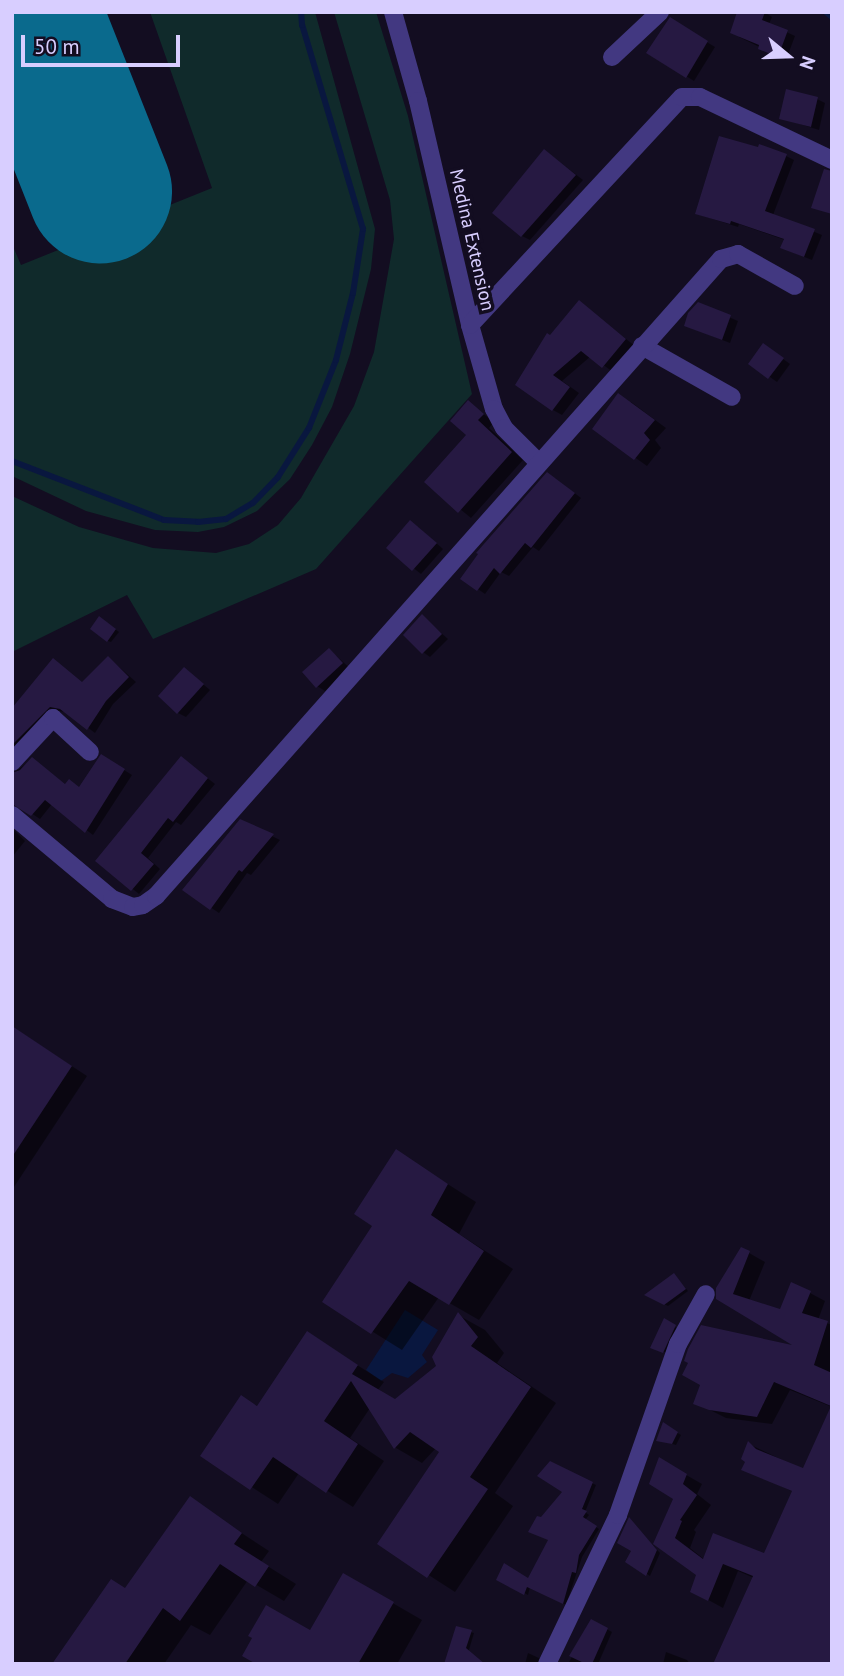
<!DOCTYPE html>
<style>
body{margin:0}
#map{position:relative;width:844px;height:1676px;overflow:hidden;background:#130d21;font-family:"PT Sans",sans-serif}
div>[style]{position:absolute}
.green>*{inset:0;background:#102a2b}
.water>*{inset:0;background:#09173f}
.shadow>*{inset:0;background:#0007}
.stream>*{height:6px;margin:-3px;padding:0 3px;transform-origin:3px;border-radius:3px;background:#09173f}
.runway>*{height:144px;margin:-72px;padding:0 72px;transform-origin:72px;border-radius:72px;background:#0a6a8d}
.building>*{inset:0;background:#261942}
.minor>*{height:18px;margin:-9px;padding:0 9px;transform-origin:9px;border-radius:9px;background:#423881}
span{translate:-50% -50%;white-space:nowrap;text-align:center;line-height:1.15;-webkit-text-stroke:7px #130d21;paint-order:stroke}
.street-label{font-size:19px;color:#d8ceff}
.frame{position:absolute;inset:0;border:14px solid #d8ceff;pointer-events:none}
.north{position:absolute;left:753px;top:21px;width:70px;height:70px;-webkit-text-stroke:5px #130d21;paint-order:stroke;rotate:109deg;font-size:19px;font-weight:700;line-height:28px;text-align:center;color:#d8ceff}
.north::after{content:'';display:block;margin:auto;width:24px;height:32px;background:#d8ceff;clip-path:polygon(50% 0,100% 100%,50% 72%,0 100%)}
.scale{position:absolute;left:21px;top:35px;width:159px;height:32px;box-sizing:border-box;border:4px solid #d8ceff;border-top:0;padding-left:9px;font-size:21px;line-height:24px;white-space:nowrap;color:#d8ceff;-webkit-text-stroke:5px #130d21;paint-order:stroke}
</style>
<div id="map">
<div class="green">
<i style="clip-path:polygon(150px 12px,315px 12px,375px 229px,371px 269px,350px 354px,332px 407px,312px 445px,290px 479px,257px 511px,224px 527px,198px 532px,155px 530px,86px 511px,12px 476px,12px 244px,21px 265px,212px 188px)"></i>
<i style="clip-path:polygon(334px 12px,376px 12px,408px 116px,472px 394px,316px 569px,153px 639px,127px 595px,12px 652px,12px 496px,79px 527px,153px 548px,216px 553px,249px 544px,278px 525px,301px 498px,354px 406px,374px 352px,394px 239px,390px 200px)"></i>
</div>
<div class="water">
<i style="clip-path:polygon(405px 1310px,438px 1330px,422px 1355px,427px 1362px,408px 1378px,392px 1373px,381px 1381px,366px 1370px)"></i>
</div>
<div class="shadow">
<i style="clip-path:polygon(764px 12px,772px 17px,769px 24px,795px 36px,786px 60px,739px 37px)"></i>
<i style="clip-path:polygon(670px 20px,715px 47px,694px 81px,649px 53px)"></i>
<i style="clip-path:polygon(817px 99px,825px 103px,819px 130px,781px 118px)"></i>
<i style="clip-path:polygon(552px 156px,583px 180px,530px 240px,522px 236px)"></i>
<i style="clip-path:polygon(786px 156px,794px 160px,773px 215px,822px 235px,812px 260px,782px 248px,785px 240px,739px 224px,738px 227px,697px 214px)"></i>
<i style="clip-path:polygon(579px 302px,635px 346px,613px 372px,591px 356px,562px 381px,579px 393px,562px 415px,553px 410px,551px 337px)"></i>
<i style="clip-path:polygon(698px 304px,738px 321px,730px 343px,694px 329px)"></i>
<i style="clip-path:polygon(771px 350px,790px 364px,777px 382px,750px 363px)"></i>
<i style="clip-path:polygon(631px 402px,666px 428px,655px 440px,661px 448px,647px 466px,595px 429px)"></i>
<i style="clip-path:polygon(469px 403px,494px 422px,489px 428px,523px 460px,471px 518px,427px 482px,468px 435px)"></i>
<i style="clip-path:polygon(555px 478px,581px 498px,539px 551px,533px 547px,509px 576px,501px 572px,485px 594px,462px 578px)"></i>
<i style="clip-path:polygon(418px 527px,443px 549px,421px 574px,388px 548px)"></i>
<i style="clip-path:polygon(422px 616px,448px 639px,430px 657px,423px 652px)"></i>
<i style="clip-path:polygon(103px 620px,119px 632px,111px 642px,108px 641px)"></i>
<i style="clip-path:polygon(329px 650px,350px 668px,325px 691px,317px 686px)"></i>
<i style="clip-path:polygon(109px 658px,136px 682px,113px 704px,95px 733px,67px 712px,57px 711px,12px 760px,12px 715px,83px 683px)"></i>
<i style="clip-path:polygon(185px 669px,210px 690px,186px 717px,178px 713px)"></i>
<i style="clip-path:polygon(102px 756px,132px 775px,93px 835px,52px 804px,40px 819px,25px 809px,17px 807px,12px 811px,12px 774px,33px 759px,66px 785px,80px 788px)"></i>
<i style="clip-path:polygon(182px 758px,215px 784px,181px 825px,176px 822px,148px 858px,160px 869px,139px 894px,98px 861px)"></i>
<i style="clip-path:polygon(241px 821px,280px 840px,251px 875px,247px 873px,219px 913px,185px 890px)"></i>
<i style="clip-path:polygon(12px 828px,25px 841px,12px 857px)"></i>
<i style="clip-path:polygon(12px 1027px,87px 1076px,12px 1190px)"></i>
<i style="clip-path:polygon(397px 1152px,476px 1202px,459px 1234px,513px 1269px,479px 1320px,439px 1297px,402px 1350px,325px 1302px,375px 1226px)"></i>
<i style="clip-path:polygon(742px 1249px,765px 1262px,749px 1301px,781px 1311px,810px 1293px,825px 1301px,818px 1320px,832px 1325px,832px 1407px,790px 1390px,772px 1424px,726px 1418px,696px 1403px,800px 1349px,718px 1298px)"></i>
<i style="clip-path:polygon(674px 1275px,688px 1291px,668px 1306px,647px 1295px)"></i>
<i style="clip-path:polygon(458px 1315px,485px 1330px,504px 1353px,497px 1363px,556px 1403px,495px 1493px,513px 1506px,455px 1592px,379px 1543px,442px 1452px,436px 1448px,422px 1463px,396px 1448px,370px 1408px,350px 1438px,384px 1461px,353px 1507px,299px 1473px,278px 1504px,202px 1455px,241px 1397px,259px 1407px,308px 1334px,384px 1382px,377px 1391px,395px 1401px,438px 1366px)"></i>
<i style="clip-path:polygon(665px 1321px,678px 1329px,667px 1353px,655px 1349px)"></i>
<i style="clip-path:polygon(832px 1409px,832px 1664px,715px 1664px,754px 1578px,738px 1571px,723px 1608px,692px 1591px,698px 1574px,655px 1544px,675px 1498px,652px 1483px,660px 1460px,702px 1484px,697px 1494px,711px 1505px,694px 1530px,696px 1532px,690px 1548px,705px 1560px,714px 1536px,765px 1556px,794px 1492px,743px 1469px,747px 1461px,743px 1459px,749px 1444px,803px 1470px)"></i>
<i style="clip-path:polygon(664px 1425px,681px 1435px,676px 1445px,658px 1440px)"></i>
<i style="clip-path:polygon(550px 1463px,596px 1485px,585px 1512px,589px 1515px,585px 1520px,599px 1529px,582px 1557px,566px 1605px,530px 1587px,528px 1595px,498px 1579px,535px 1584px,550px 1540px,542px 1520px,564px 1491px)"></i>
<i style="clip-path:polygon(190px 1499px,269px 1551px,261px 1562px,296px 1584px,284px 1601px,248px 1580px,210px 1635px,191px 1625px,164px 1664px,57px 1664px,127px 1590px)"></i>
<i style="clip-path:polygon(630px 1520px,660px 1553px,650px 1576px,628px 1561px,634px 1551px)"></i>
<i style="clip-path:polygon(344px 1575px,422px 1620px,397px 1664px,260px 1664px,310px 1632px)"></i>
<i style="clip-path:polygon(592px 1621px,612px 1632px,598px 1664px,568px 1664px)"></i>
<i style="clip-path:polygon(457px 1628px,474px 1633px,465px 1663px)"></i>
<i style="clip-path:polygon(666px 1652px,687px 1660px,690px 1664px,663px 1664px)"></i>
<i style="clip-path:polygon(528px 1653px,541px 1659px,540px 1664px,525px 1664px)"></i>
</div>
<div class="stream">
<i style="left:826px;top:12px;width:8px;rotate:40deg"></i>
<i style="left:12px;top:461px;width:163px;rotate:21.2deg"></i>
<i style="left:164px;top:520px;width:34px;rotate:3deg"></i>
<i style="left:198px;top:522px;width:28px;rotate:-6deg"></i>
<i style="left:226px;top:519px;width:31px;rotate:-31deg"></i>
<i style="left:253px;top:503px;width:36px;rotate:-46deg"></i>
<i style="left:278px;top:477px;width:58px;rotate:-57.7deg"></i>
<i style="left:309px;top:428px;width:73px;rotate:-68.3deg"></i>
<i style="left:336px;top:360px;width:69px;rotate:-75.8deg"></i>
<i style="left:353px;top:293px;width:65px;rotate:-81.1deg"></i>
<i style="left:363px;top:229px;width:213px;rotate:-106.6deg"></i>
<i style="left:302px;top:25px;width:13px;rotate:-94deg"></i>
</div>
<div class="runway">
<i style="left:29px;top:12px;width:193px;rotate:68.4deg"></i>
</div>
<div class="building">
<i style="clip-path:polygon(737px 12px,765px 12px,762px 20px,788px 30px,778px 57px,758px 49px,759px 45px,730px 33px)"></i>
<i style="clip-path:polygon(670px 17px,708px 41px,686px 78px,646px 53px)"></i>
<i style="clip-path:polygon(786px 89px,818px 97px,811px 127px,779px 119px)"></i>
<i style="clip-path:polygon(719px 136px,758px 147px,759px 144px,787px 154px,765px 211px,815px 229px,804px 257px,780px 248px,784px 239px,731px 221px,730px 224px,695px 214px)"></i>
<i style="clip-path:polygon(544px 149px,576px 175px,521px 237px,492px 213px)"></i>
<i style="clip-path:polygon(824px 169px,832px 171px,832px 214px,811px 208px)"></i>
<i style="clip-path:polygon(579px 300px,626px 339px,602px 368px,581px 351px,553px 375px,570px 387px,552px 411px,515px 385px,547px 333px,550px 335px)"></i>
<i style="clip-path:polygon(698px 302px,731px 315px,722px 340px,684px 326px,688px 313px)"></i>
<i style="clip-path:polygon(763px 343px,784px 358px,768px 379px,748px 364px)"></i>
<i style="clip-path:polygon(618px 393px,655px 420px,644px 433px,650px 440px,634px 460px,592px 429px)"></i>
<i style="clip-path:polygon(468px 400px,484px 414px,478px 420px,512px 452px,458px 513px,424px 482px,466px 435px,450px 421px)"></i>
<i style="clip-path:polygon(547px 472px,575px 493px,531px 548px,525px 543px,500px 574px,494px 568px,477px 591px,460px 579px,478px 554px,476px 553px)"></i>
<i style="clip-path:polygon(410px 520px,437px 543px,412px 571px,386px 548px)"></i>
<i style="clip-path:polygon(422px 614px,442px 634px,422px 654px,403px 635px)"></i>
<i style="clip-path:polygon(99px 616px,116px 629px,107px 642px,90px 629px)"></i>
<i style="clip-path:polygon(329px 648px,343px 663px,316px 688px,302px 672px)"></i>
<i style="clip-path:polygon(108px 656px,129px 677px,106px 701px,87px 730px,60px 709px,50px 707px,12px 745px,12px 708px,53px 658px,82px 682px)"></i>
<i style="clip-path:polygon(184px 667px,204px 684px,177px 714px,158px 696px)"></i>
<i style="clip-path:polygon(101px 754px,125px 769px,85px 833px,45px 800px,31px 816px,12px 804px,12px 773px,20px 770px,32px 757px,65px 784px,69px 779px,79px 787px)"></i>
<i style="clip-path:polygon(181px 756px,208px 778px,173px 822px,168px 818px,141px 853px,154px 864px,131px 891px,95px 861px)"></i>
<i style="clip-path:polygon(240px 819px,274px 834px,242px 872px,239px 870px,210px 910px,182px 890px)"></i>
<i style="clip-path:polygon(12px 1026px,72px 1066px,12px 1157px)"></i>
<i style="clip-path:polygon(396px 1149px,448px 1184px,431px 1215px,484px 1251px,449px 1305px,409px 1281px,371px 1334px,322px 1302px,372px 1226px,354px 1214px)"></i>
<i style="clip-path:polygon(741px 1247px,750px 1251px,733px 1294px,780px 1309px,791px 1282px,811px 1291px,802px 1313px,828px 1321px,814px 1365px,832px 1373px,832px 1664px,713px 1664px,753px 1576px,723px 1564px,708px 1601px,690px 1592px,696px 1575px,653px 1544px,673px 1499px,649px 1484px,659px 1457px,687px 1474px,683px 1484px,697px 1495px,680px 1520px,682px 1521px,675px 1538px,703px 1559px,713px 1533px,764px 1553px,792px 1491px,741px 1470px,745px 1462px,741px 1459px,748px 1441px,756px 1449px,803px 1468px,831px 1406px,774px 1382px,757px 1417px,709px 1410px,693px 1404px,700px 1385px,682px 1375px,688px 1363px,684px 1361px,688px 1349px,701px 1325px,792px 1345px,716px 1299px,716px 1288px)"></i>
<i style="clip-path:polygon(674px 1273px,686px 1289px,664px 1305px,644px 1295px)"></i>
<i style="clip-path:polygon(458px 1312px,478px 1337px,471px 1346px,531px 1387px,470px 1477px,488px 1489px,427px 1578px,377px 1544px,439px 1452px,410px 1432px,394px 1449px,351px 1381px,324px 1421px,358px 1444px,326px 1493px,273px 1457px,250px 1490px,200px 1456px,241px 1395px,257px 1406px,307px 1331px,358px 1365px,352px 1374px,395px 1399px,436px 1366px,432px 1357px)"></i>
<i style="clip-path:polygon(664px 1318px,676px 1325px,663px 1353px,650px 1348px)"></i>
<i style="clip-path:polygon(663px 1422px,678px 1432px,672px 1444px,656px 1441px)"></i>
<i style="clip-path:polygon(550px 1461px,593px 1482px,582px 1509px,587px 1511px,583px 1517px,597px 1526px,579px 1555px,576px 1573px,572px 1572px,563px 1604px,527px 1587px,524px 1595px,496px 1580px,504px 1563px,528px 1578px,548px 1540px,528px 1532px,537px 1516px,541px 1517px,562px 1492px,537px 1476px)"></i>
<i style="clip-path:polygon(190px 1496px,242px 1533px,234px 1544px,269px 1566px,255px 1587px,220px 1564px,180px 1621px,163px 1608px,125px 1664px,52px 1664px,111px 1579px,125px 1588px)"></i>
<i style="clip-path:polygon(629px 1517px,657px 1550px,646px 1576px,625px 1562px,631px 1551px,617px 1543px)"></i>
<i style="clip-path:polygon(343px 1573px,394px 1602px,358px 1664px,256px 1664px,242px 1656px,252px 1638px,248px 1636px,266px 1605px,310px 1630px)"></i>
<i style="clip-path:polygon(591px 1619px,608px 1628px,592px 1664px,586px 1664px,569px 1656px)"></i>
<i style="clip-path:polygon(456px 1626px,472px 1630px,466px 1648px,485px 1664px,444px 1664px)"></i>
</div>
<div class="minor">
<i style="left:393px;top:12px;width:92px;rotate:74.3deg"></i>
<i style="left:418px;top:101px;width:230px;rotate:76.9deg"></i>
<i style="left:470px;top:325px;width:87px;rotate:74.1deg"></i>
<i style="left:494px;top:409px;width:21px;rotate:62deg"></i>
<i style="left:504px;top:428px;width:48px;rotate:45deg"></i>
<i style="left:612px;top:57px;width:66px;rotate:-43.2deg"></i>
<i style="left:470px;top:325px;width:311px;rotate:-47.1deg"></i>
<i style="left:682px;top:97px;width:18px"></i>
<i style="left:700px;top:97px;width:146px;rotate:25.5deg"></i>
<i style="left:642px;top:346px;width:103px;rotate:29.5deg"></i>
<i style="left:12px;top:762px;width:60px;rotate:-47deg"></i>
<i style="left:53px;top:718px;width:50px;rotate:42.6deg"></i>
<i style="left:12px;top:815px;width:131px;rotate:40deg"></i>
<i style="left:112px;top:899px;width:22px;rotate:21deg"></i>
<i style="left:133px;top:907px;width:10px;rotate:-11deg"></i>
<i style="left:143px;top:905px;width:16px;rotate:-35deg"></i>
<i style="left:156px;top:896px;width:851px;rotate:-48.43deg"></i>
<i style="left:721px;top:259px;width:18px;rotate:-16deg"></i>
<i style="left:738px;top:254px;width:65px;rotate:29.3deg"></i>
<i style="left:547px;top:1664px;width:165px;rotate:-64.5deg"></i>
<i style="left:618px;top:1515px;width:181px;rotate:-70.7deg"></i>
<i style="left:678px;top:1344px;width:57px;rotate:-60.8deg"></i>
</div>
<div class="street-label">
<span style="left:472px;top:240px;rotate:77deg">Medina Extension</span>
</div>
<div class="frame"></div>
<div class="north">N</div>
<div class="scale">50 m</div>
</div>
